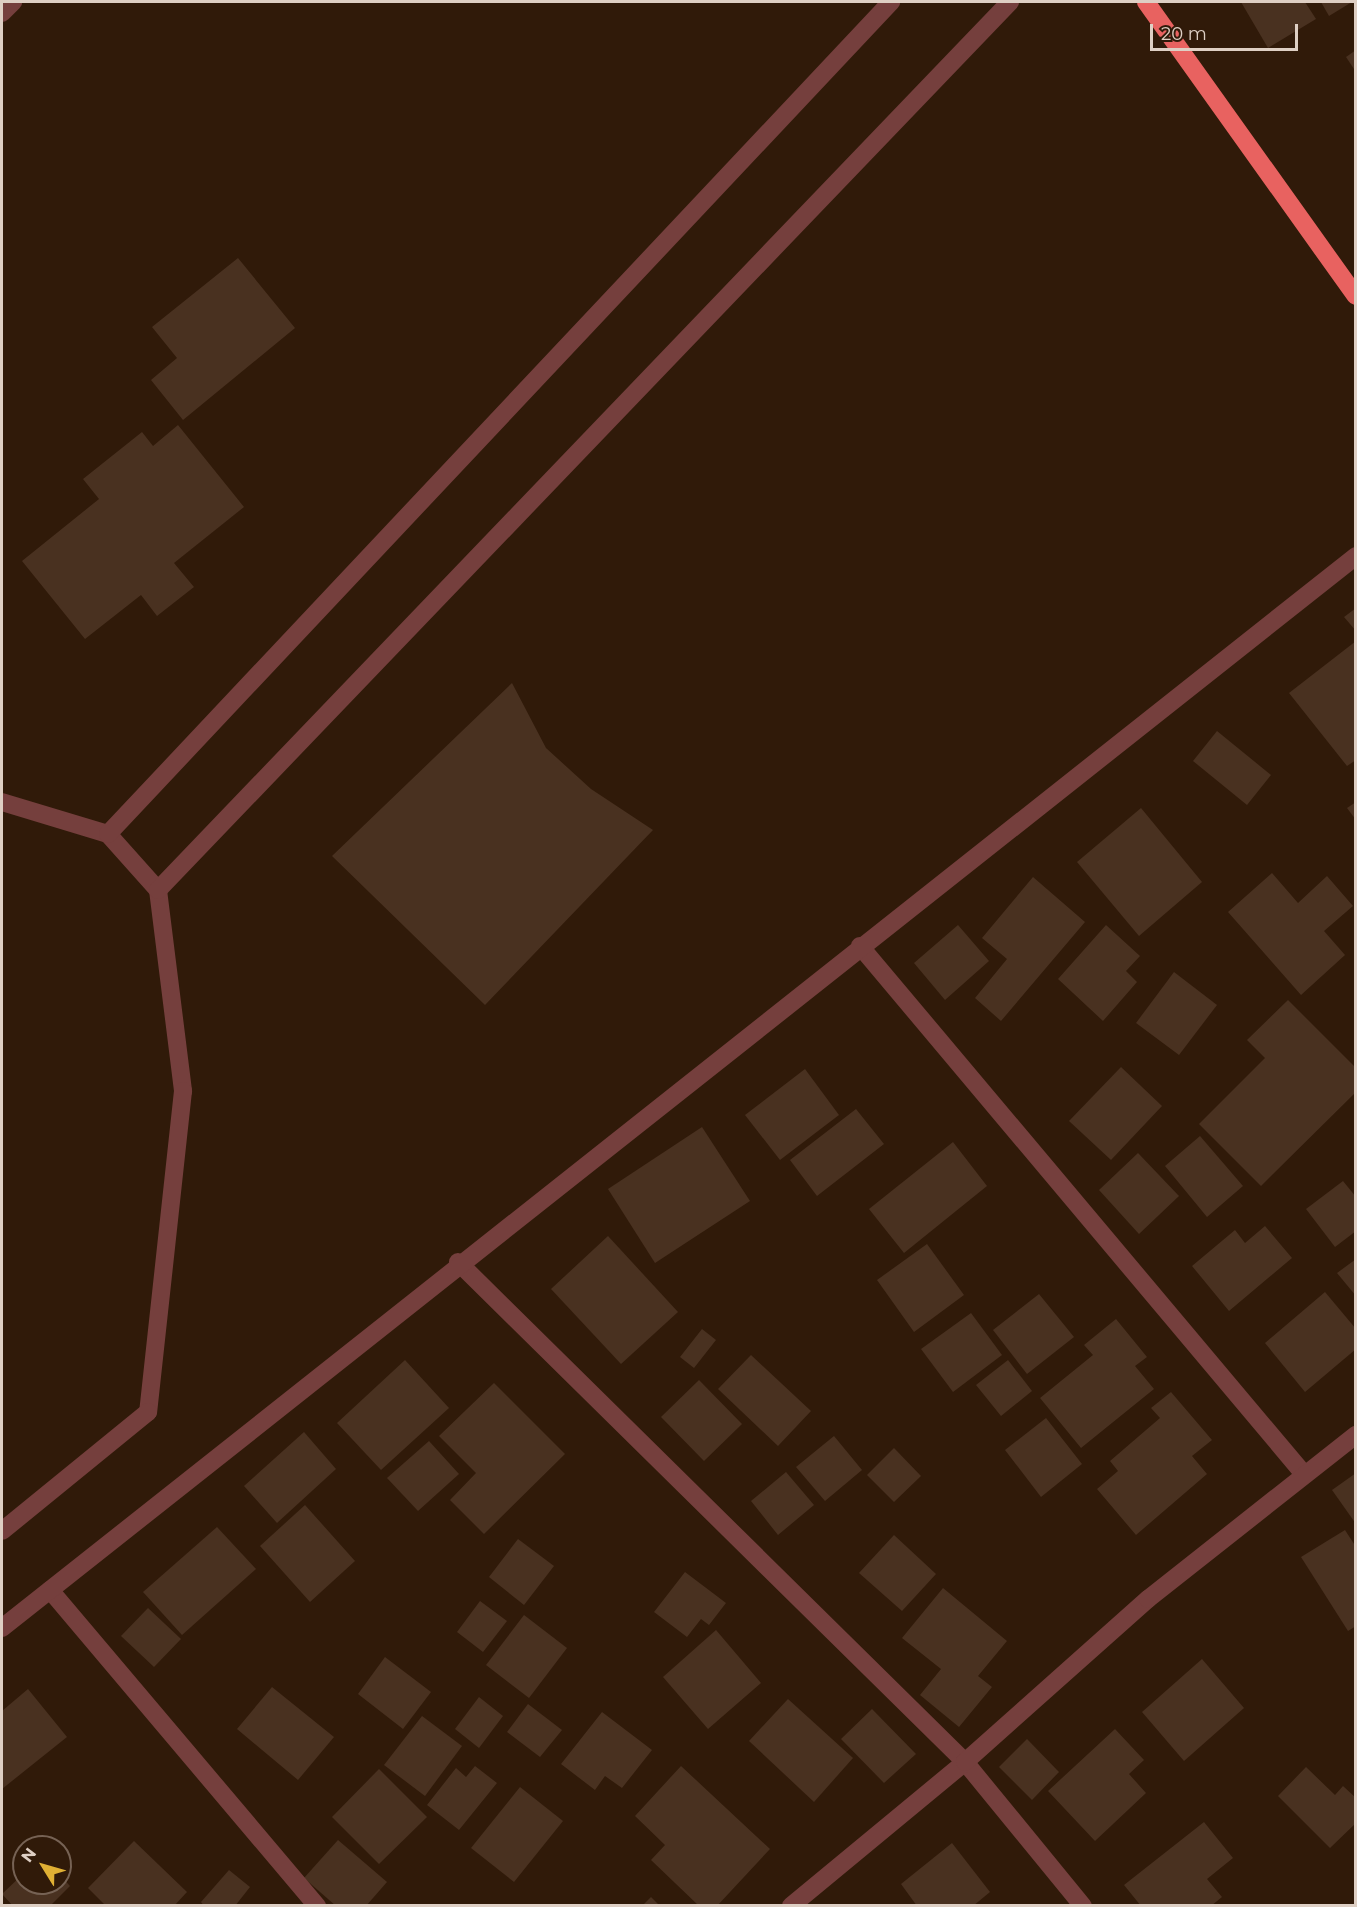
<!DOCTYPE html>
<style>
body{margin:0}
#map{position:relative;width:1357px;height:1907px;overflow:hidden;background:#301a09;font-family:Montserrat,sans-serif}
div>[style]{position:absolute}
.building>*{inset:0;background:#493120}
.minor>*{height:18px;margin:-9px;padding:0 9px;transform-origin:9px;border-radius:9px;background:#753f3d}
.highway>*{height:18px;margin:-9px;padding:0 9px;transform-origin:9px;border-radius:9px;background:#e86260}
span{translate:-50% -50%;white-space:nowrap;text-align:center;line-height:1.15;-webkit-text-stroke:4.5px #301a09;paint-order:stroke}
.frame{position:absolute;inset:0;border:3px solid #decfc4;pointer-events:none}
.north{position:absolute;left:12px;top:1835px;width:60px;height:60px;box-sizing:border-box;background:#301a09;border:2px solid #766254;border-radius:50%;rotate:307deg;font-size:16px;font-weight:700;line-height:24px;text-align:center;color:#decfc4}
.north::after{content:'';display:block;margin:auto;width:21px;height:27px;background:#e0b034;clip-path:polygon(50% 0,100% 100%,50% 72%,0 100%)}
.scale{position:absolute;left:1150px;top:24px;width:148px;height:27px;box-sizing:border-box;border:3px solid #decfc4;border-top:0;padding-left:8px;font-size:18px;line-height:21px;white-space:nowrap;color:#decfc4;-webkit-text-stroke:4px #301a09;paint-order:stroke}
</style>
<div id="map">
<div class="building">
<i style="clip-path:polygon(1241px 2px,1305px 2px,1316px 19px,1268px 48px)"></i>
<i style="clip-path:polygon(1321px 2px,1352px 2px,1329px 16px)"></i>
<i style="clip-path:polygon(1356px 50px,1356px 72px,1346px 57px)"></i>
<i style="clip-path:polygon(238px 258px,295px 328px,183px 420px,151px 380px,177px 358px,152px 327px)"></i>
<i style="clip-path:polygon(178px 425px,244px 507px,174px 563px,194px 587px,157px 616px,141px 595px,85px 639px,22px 561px,99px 499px,83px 479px,142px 432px,153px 446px)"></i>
<i style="clip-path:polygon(1356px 608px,1356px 631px,1344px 617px)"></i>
<i style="clip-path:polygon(1356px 641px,1356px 760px,1347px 766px,1289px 693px)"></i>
<i style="clip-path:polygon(512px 683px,546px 748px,591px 789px,653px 830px,485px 1005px,332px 856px)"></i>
<i style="clip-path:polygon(1217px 731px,1271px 775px,1247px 805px,1193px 761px)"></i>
<i style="clip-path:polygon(1356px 802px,1356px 820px,1347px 808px)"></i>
<i style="clip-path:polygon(1141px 808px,1202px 882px,1139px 936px,1077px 862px)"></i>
<i style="clip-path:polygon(1272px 873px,1298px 903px,1327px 876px,1353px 906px,1324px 931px,1345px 955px,1301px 995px,1228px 912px)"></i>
<i style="clip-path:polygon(1033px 877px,1085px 922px,1001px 1021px,975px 998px,1007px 959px,982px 938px)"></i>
<i style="clip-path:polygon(958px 925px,989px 961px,945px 1000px,914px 963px)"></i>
<i style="clip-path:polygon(1106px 925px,1140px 956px,1126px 971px,1137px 982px,1103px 1021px,1058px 979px)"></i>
<i style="clip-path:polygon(1174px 972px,1217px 1005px,1179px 1055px,1136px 1023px)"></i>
<i style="clip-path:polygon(1288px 1000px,1356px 1068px,1356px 1092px,1261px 1186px,1199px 1124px,1265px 1058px,1247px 1040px)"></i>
<i style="clip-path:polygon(1121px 1067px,1162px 1106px,1111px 1160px,1069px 1121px)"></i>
<i style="clip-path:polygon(805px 1069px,839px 1115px,780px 1160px,745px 1115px)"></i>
<i style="clip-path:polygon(856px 1109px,884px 1144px,817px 1196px,790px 1160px)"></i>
<i style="clip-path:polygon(702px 1127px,750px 1201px,655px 1263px,608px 1189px)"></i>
<i style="clip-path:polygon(1200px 1136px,1243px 1186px,1207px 1217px,1165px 1166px)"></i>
<i style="clip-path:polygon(953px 1142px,987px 1186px,904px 1253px,869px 1209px)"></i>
<i style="clip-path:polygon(1138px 1153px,1179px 1196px,1139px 1234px,1099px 1190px)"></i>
<i style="clip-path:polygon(1343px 1181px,1356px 1197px,1356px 1231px,1335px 1247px,1306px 1209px)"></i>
<i style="clip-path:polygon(1265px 1226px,1292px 1258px,1229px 1311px,1192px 1266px,1235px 1230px,1245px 1243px)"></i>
<i style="clip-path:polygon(608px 1236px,678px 1312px,621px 1364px,551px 1289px)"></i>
<i style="clip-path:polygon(927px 1244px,964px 1295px,914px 1332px,877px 1280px)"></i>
<i style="clip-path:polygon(1356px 1259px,1356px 1296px,1337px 1273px)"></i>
<i style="clip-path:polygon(1325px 1292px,1356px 1329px,1356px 1349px,1305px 1392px,1265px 1343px)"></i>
<i style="clip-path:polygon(1039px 1294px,1074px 1337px,1027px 1374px,993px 1330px)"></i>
<i style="clip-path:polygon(971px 1313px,1002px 1355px,953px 1392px,921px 1349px)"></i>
<i style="clip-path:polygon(1116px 1319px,1147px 1357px,1135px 1366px,1154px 1389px,1081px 1448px,1040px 1398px,1093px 1355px,1084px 1345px)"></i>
<i style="clip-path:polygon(702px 1329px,716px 1340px,694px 1368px,680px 1357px)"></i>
<i style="clip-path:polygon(751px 1355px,811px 1411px,778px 1446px,718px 1389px)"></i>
<i style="clip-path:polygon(405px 1360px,449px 1408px,381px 1470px,337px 1423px)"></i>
<i style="clip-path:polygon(1008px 1360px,1032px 1391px,1001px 1416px,976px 1385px)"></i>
<i style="clip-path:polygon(699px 1380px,742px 1424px,704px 1461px,661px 1417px)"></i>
<i style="clip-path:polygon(494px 1383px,565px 1454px,484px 1534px,450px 1500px,476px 1473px,439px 1436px)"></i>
<i style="clip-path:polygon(1171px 1392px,1212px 1440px,1192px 1456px,1207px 1474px,1136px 1535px,1097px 1489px,1118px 1471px,1110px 1461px,1160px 1418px,1151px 1408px)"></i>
<i style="clip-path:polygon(1046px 1418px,1082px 1464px,1041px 1497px,1005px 1450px)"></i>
<i style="clip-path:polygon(304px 1432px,336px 1469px,277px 1523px,244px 1486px)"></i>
<i style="clip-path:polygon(834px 1436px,862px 1470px,825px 1501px,796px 1467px)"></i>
<i style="clip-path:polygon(429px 1441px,459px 1474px,418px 1511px,387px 1478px)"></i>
<i style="clip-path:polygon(894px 1448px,921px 1476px,894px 1502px,867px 1475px)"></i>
<i style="clip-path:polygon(786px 1472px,814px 1505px,778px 1535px,751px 1501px)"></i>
<i style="clip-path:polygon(1356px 1473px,1356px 1524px,1332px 1490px)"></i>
<i style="clip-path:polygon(305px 1505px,355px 1561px,310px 1602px,260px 1546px)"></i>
<i style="clip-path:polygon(217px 1527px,256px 1569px,182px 1635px,143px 1592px)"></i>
<i style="clip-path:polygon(1345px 1530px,1356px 1547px,1356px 1626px,1348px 1631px,1301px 1557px)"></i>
<i style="clip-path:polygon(894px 1535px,936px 1574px,902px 1611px,859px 1573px)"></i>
<i style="clip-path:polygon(518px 1539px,554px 1566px,524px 1605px,489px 1577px)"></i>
<i style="clip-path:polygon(685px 1572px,726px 1603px,709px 1625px,701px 1619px,687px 1637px,654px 1612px)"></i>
<i style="clip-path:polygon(943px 1588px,1007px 1641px,978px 1676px,992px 1687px,959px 1727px,920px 1695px,941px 1669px,902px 1638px)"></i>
<i style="clip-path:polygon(480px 1601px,507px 1621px,483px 1652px,457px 1632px)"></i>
<i style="clip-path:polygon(148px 1608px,181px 1639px,154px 1667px,121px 1636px)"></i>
<i style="clip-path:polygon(524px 1615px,567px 1648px,529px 1698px,486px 1665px)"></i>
<i style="clip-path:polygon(716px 1630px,761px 1683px,708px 1729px,663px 1677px)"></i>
<i style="clip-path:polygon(385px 1657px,431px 1692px,403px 1729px,358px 1694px)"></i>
<i style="clip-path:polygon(1202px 1659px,1244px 1708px,1184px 1761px,1142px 1712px)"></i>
<i style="clip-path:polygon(272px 1687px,334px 1737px,298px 1780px,237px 1729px)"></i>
<i style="clip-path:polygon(28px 1689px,67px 1737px,2px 1789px,2px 1711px)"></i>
<i style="clip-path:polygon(479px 1697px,503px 1716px,479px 1748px,455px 1729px)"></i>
<i style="clip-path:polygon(788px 1699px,853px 1758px,814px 1802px,749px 1741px)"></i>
<i style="clip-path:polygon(528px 1704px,562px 1730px,540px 1757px,507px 1732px)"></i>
<i style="clip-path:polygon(872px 1709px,916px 1754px,884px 1783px,841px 1739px)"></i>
<i style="clip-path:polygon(602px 1712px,652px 1750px,622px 1788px,605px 1776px,595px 1790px,561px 1764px)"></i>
<i style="clip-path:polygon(422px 1716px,462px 1746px,425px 1796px,384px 1765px)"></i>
<i style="clip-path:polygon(1115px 1729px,1144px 1760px,1129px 1774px,1146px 1793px,1095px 1841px,1048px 1791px)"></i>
<i style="clip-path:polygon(1027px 1739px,1059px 1772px,1032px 1800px,999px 1767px)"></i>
<i style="clip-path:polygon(475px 1766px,497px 1783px,459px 1830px,427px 1805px,456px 1768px,466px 1777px)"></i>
<i style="clip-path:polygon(681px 1766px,770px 1849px,717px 1906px,699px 1906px,651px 1860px,665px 1845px,635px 1816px)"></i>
<i style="clip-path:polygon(1306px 1767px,1335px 1795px,1343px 1786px,1356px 1798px,1356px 1823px,1330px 1848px,1278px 1796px)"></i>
<i style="clip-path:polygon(379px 1769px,427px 1817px,379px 1864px,332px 1817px)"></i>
<i style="clip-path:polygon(520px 1787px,563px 1821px,514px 1882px,471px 1848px)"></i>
<i style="clip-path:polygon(1204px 1822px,1233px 1858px,1207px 1879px,1222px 1897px,1211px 1906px,1141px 1906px,1124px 1885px)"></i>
<i style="clip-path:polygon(338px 1840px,387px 1882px,366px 1906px,336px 1906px,304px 1878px)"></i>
<i style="clip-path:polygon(134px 1841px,187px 1892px,174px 1906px,106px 1906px,88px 1888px)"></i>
<i style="clip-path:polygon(952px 1843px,990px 1892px,973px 1906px,917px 1906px,901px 1884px)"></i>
<i style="clip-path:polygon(229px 1870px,250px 1887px,235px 1906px,204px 1906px,201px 1902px)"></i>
<i style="clip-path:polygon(24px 1873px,24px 1883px,60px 1883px,60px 1875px,70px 1886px,50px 1906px,13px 1906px,2px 1894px)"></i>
<i style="clip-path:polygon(651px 1897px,660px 1906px,642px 1906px)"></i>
</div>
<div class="minor">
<i style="left:2px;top:13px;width:16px;rotate:-45deg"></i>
<i style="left:2px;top:802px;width:111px;rotate:16.8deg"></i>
<i style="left:108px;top:834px;width:75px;rotate:48.2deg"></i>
<i style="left:158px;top:890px;width:203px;rotate:82.9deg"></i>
<i style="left:183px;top:1091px;width:323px;rotate:96.2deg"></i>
<i style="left:148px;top:1412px;width:188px;rotate:140.8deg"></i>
<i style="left:108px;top:834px;width:1143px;rotate:-46.74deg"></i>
<i style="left:158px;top:890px;width:1231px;rotate:-46.19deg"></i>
<i style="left:860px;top:946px;width:688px;rotate:49.95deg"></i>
<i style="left:458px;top:1262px;width:712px;rotate:44.6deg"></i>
<i style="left:965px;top:1762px;width:186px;rotate:50.7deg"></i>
<i style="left:50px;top:1590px;width:414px;rotate:49.8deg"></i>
<i style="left:2px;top:1628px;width:1727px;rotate:-38.37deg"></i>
<i style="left:791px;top:1906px;width:226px;rotate:-39.6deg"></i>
<i style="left:965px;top:1762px;width:245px;rotate:-41.7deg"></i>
<i style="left:1148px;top:1599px;width:265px;rotate:-38.3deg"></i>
</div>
<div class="highway">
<i style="left:1146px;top:2px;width:361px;rotate:54.5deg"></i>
</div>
<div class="frame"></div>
<div class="north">N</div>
<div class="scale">20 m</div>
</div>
